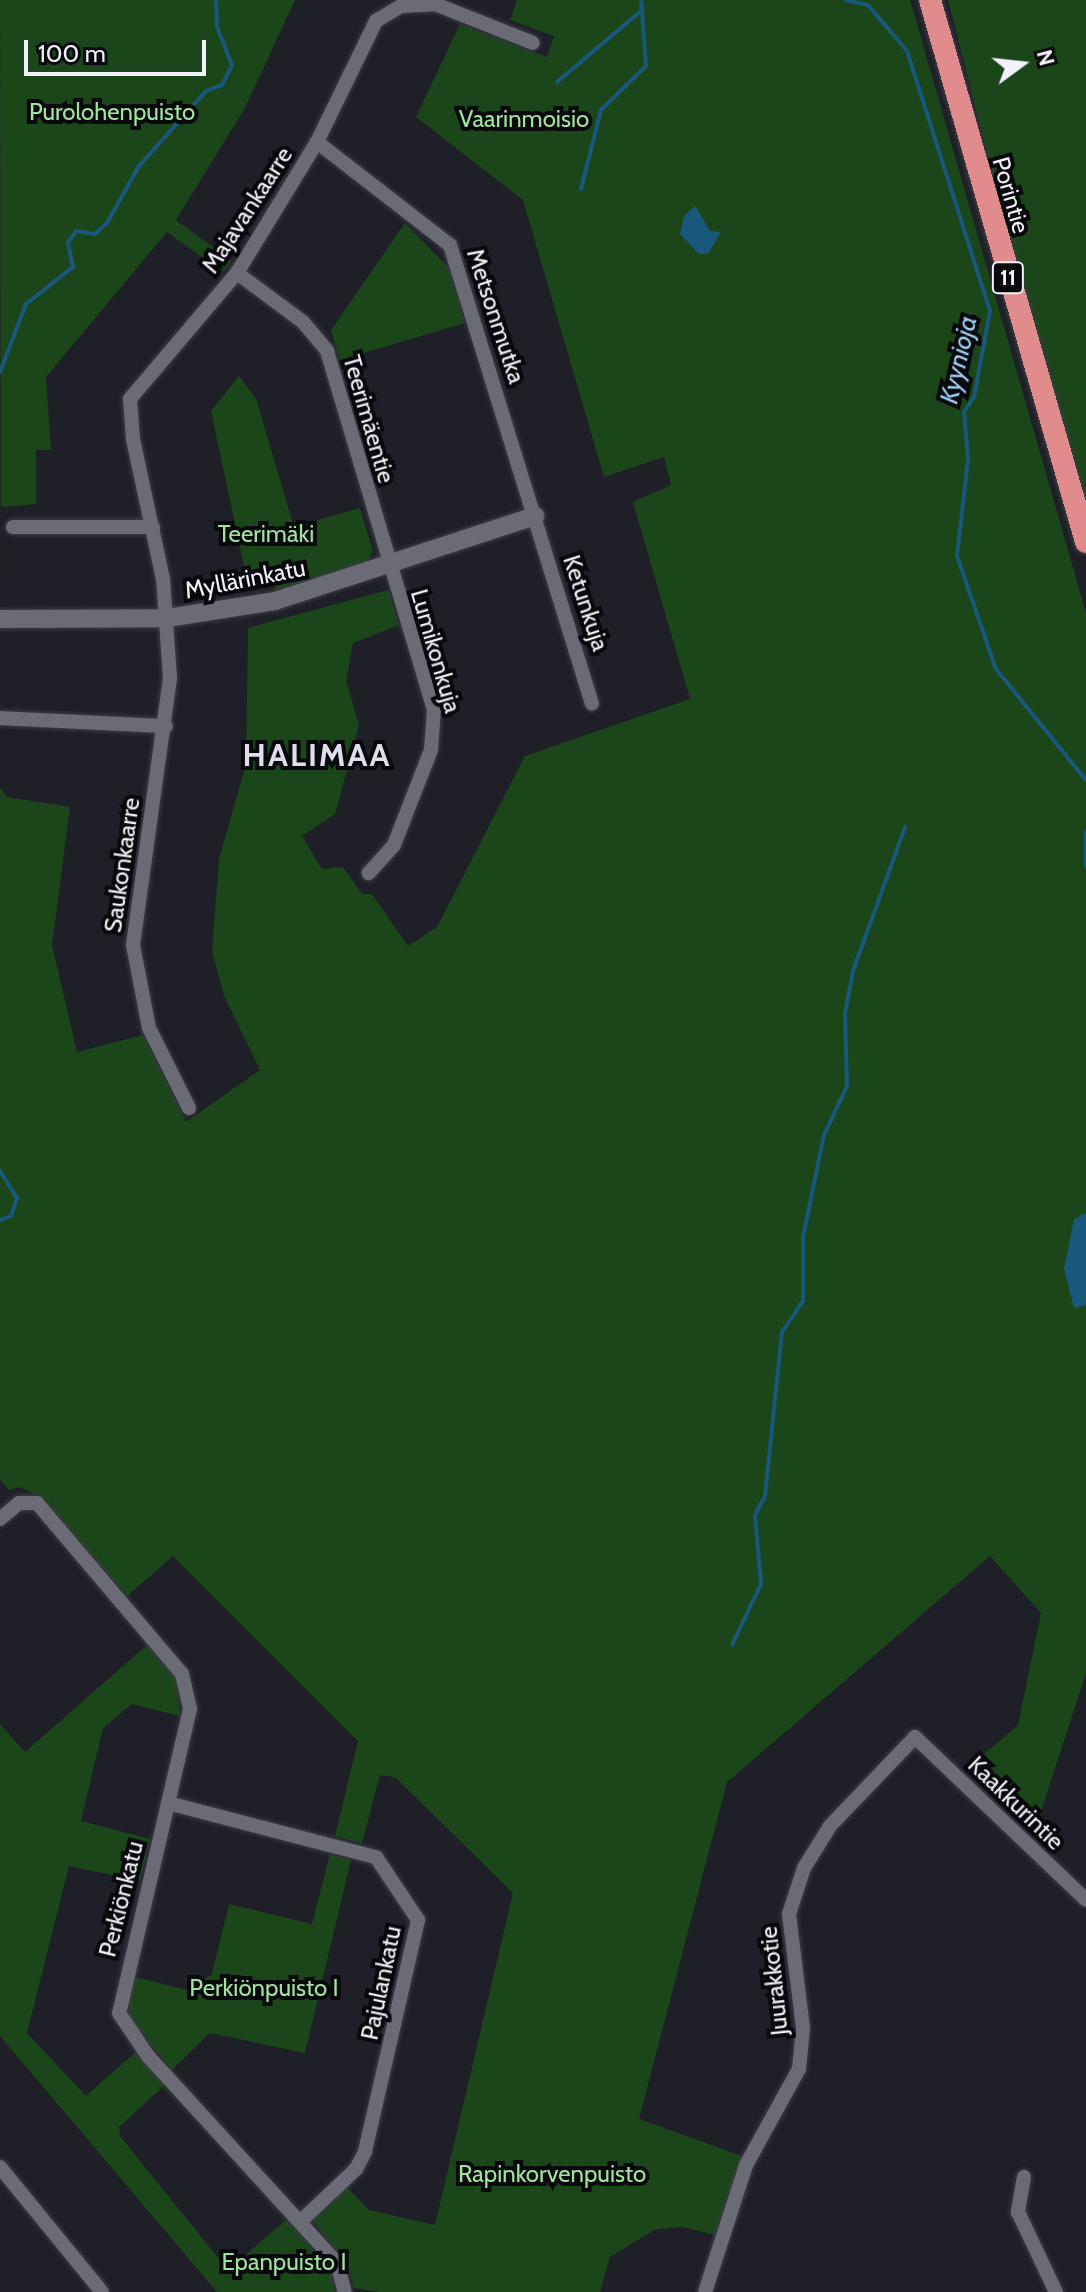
<!DOCTYPE html>
<meta charset="utf-8">
<style>
body{margin:0}
#map{position:relative;width:1086px;height:2292px;overflow:hidden;background:#1f1f28;font-family:Cabin,sans-serif}
div>[style]{position:absolute}
.green>*{inset:0;background:#1b461a}
.water>*{inset:0;background:#19577d}
.stream>*{height:4px;margin:-2px;padding:0 2px;transform-origin:2px;border-radius:2px;background:#19577d}
.roads{filter:drop-shadow(0 0 2px #3c3c44) drop-shadow(0 0 2px #3c3c44)}
.minor>*{height:14px;margin:-7px;padding:0 7px;transform-origin:7px;border-radius:7px;background:#6b6b76}
.tertiary>*{height:18px;margin:-9px;padding:0 9px;transform-origin:9px;border-radius:9px;background:#6b6b76}
.trunk>*{height:22px;margin:-11px;padding:0 11px;transform-origin:11px;border-radius:11px;background:#e08c8c}
span{translate:-50% -50%;white-space:nowrap;text-align:center;line-height:1.15;-webkit-text-stroke:8px #09090d;paint-order:stroke}
.shield-label span{padding:2px 6px;background:#09090d;border:2px solid;border-radius:6px;-webkit-text-stroke-width:0}
.shield-label{font-size:22px;color:#f2f2f8;font-weight:700}
.park-label{font-size:24px;color:#a0e39c}
.street-label{font-size:24px;color:#f2f2f8}
.water-label{font-size:26px;color:#a0d0f3;font-style:italic}
.district-label{font-size:32px;color:#dfdfec;font-weight:700;letter-spacing:2px}
.north{position:absolute;left:982px;top:24px;width:80px;height:80px;-webkit-text-stroke:6px #09090d;paint-order:stroke;rotate:75deg;font-size:22px;font-weight:700;line-height:32px;text-align:center;color:#f2f2f8}
.north::after{content:'';display:block;margin:auto;width:28px;height:36px;background:#f2f2f8;clip-path:polygon(50% 0,100% 100%,50% 72%,0 100%)}
.scale{position:absolute;left:24px;top:40px;width:182px;height:36px;box-sizing:border-box;border:4px solid #f2f2f8;border-top:0;padding-left:10px;font-size:24px;line-height:28px;white-space:nowrap;color:#f2f2f8;-webkit-text-stroke:6px #09090d;paint-order:stroke}
</style>
<div id="map">
<div class="green">
<i style="clip-path:polygon(0 0,295px 0,245px 108px,176px 220px,232px 261px,223px 272px,167px 232px,46px 377px,51px 450px,36px 450px,36px 504px,1px 507px,1px 610px)"></i>
<i style="clip-path:polygon(517px 0,910px 0,912px 6px,1086px 613px,1086px 1673px,1035px 1830px,968px 1768px,1018px 1725px,1041px 1613px,990px 1556px,727px 1782px,639px 2119px,742px 2156px,715px 2235px,683px 2227px,656px 2229px,610px 2257px,600px 2292px,379px 2292px,354px 2288px,348px 2266px,312px 2220px,347px 2187px,369px 2210px,435px 2225px,513px 1893px,395px 1777px,380px 1775px,362px 1843px,335px 1836px,358px 1741px,173px 1556px,127px 1596px,38px 1496px,20px 1487px,9px 1490px,0 1479px,0 787px,7px 797px,70px 807px,52px 945px,77px 1052px,143px 1035px,186px 1122px,260px 1070px,225px 998px,212px 952px,219px 859px,246px 764px,248px 628px,388px 590px,399px 625px,353px 643px,346px 681px,359px 725px,335px 814px,302px 836px,322px 869px,343px 867px,362px 894px,372px 894px,408px 946px,437px 927px,525px 756px,690px 699px,633px 502px,671px 485px,664px 457px,604px 477px,523px 200px,416px 117px,460px 24px,547px 57px,554px 36px,510px 20px)"></i>
<i style="clip-path:polygon(948px 0,1086px 0,1086px 507px,1004px 220px)"></i>
<i style="clip-path:polygon(405px 223px,448px 267px,465px 323px,340px 360px,331px 330px)"></i>
<i style="clip-path:polygon(239px 376px,256px 399px,294px 527px,360px 508px,373px 551px,366px 564px,275px 590px,270px 566px,245px 571px,211px 411px)"></i>
<i style="clip-path:polygon(147px 1645px,176px 1678px,180px 1716px,132px 1704px,103px 1728px,81px 1821px,150px 1839px,140px 1881px,69px 1866px,27px 2033px,86px 2096px,136px 2052px,165px 2085px,119px 2127px,120px 2136px,228px 2270px,287px 2219px,332px 2271px,335px 2292px,217px 2292px,0 2036px,0 1724px,25px 1752px)"></i>
<i style="clip-path:polygon(330px 1854px,351px 1860px,305px 2053px,210px 2033px,172px 2070px,128px 2017px,131px 1976px,187px 1990px,212px 1974px,229px 1904px,312px 1924px)"></i>
</div>
<div class="water">
<i style="clip-path:polygon(695px 206px,710px 231px,721px 232px,708px 254px,699px 254px,680px 234px,684px 216px)"></i>
<i style="clip-path:polygon(1086px 1213px,1086px 1305px,1074px 1308px,1064px 1269px,1074px 1219px)"></i>
</div>
<div class="stream">
<i style="left:846px;top:0;width:23px;rotate:13deg"></i>
<i style="left:868px;top:5px;width:60px;rotate:49.7deg"></i>
<i style="left:907px;top:51px;width:273px;rotate:72.3deg"></i>
<i style="left:990px;top:311px;width:87px;rotate:100.5deg"></i>
<i style="left:974px;top:397px;width:18px;rotate:124deg"></i>
<i style="left:964px;top:412px;width:47px;rotate:85.1deg"></i>
<i style="left:968px;top:459px;width:98px;rotate:96.5deg"></i>
<i style="left:957px;top:556px;width:120px;rotate:71deg"></i>
<i style="left:996px;top:669px;width:143px;rotate:51deg"></i>
<i style="left:557px;top:82px;width:113px;rotate:-40.3deg"></i>
<i style="left:581px;top:189px;width:81px;rotate:-75.8deg"></i>
<i style="left:601px;top:110px;width:63px;rotate:-44.4deg"></i>
<i style="left:646px;top:66px;width:66px;rotate:-94.3deg"></i>
<i style="left:0;top:372px;width:73px;rotate:-69.1deg"></i>
<i style="left:26px;top:304px;width:60px;rotate:-38.2deg"></i>
<i style="left:73px;top:267px;width:25px;rotate:-102deg"></i>
<i style="left:68px;top:243px;width:14px;rotate:-56deg"></i>
<i style="left:76px;top:231px;width:19px;rotate:9deg"></i>
<i style="left:95px;top:234px;width:16px;rotate:-43deg"></i>
<i style="left:107px;top:223px;width:65px;rotate:-60.7deg"></i>
<i style="left:139px;top:166px;width:101px;rotate:-48.2deg"></i>
<i style="left:206px;top:91px;width:17px;rotate:-21deg"></i>
<i style="left:222px;top:85px;width:22px;rotate:-63deg"></i>
<i style="left:232px;top:65px;width:41px;rotate:-111.5deg"></i>
<i style="left:217px;top:27px;width:27px;rotate:-92deg"></i>
<i style="left:1086px;top:832px;width:34px;rotate:90deg"></i>
<i style="left:0;top:1171px;width:32px;rotate:58deg"></i>
<i style="left:17px;top:1198px;width:19px;rotate:108deg"></i>
<i style="left:11px;top:1216px;width:12px;rotate:160deg"></i>
<i style="left:732px;top:1645px;width:68px;rotate:-64.6deg"></i>
<i style="left:761px;top:1584px;width:69px;rotate:-95deg"></i>
<i style="left:755px;top:1515px;width:21px;rotate:-62deg"></i>
<i style="left:765px;top:1496px;width:165px;rotate:-84.1deg"></i>
<i style="left:782px;top:1332px;width:37px;rotate:-56deg"></i>
<i style="left:803px;top:1301px;width:64px;rotate:-90deg"></i>
<i style="left:803px;top:1237px;width:104px;rotate:-78.4deg"></i>
<i style="left:824px;top:1135px;width:54px;rotate:-64.9deg"></i>
<i style="left:847px;top:1086px;width:73px;rotate:-91.6deg"></i>
<i style="left:845px;top:1013px;width:43px;rotate:-79.2deg"></i>
<i style="left:853px;top:971px;width:153px;rotate:-70.1deg"></i>
</div>
<div class="roads">
<div class="minor">
<i style="left:317px;top:142px;width:168px;rotate:37.8deg"></i>
<i style="left:450px;top:245px;width:480px;rotate:72.8deg"></i>
<i style="left:237px;top:273px;width:82px;rotate:36.6deg"></i>
<i style="left:303px;top:322px;width:38px;rotate:50deg"></i>
<i style="left:327px;top:351px;width:374px;rotate:73.4deg"></i>
<i style="left:434px;top:709px;width:41px;rotate:94.2deg"></i>
<i style="left:431px;top:750px;width:102px;rotate:111.3deg"></i>
<i style="left:394px;top:845px;width:38px;rotate:132deg"></i>
<i style="left:13px;top:527px;width:140px"></i>
<i style="left:0;top:718px;width:166px;rotate:2.8deg"></i>
<i style="left:189px;top:1108px;width:89px;rotate:-116.6deg"></i>
<i style="left:149px;top:1028px;width:85px;rotate:-100.9deg"></i>
<i style="left:133px;top:945px;width:270px;rotate:-82.1deg"></i>
<i style="left:170px;top:678px;width:99px;rotate:-94deg"></i>
<i style="left:163px;top:579px;width:143px;rotate:-102.1deg"></i>
<i style="left:133px;top:439px;width:40px;rotate:-94.3deg"></i>
<i style="left:130px;top:399px;width:165px;rotate:-49.7deg"></i>
<i style="left:237px;top:273px;width:153px;rotate:-58.6deg"></i>
<i style="left:317px;top:142px;width:135px;rotate:-64deg"></i>
<i style="left:376px;top:21px;width:29px;rotate:-31deg"></i>
<i style="left:401px;top:6px;width:34px;rotate:-3deg"></i>
<i style="left:435px;top:4px;width:105px;rotate:21.7deg"></i>
<i style="left:0;top:1519px;width:25px;rotate:-40deg"></i>
<i style="left:19px;top:1503px;width:18px"></i>
<i style="left:37px;top:1503px;width:224px;rotate:49.7deg"></i>
<i style="left:182px;top:1674px;width:36px;rotate:77deg"></i>
<i style="left:190px;top:1709px;width:312px;rotate:103.1deg"></i>
<i style="left:119px;top:2013px;width:52px;rotate:56deg"></i>
<i style="left:148px;top:2056px;width:280px;rotate:47.6deg"></i>
<i style="left:337px;top:2263px;width:30px;rotate:75deg"></i>
<i style="left:168px;top:1803px;width:215px;rotate:14.6deg"></i>
<i style="left:376px;top:1857px;width:76px;rotate:56.3deg"></i>
<i style="left:418px;top:1920px;width:238px;rotate:102.9deg"></i>
<i style="left:365px;top:2152px;width:19px;rotate:118deg"></i>
<i style="left:356px;top:2169px;width:76px;rotate:136.6deg"></i>
<i style="left:0;top:2167px;width:161px;rotate:50.8deg"></i>
<i style="left:1024px;top:2177px;width:36px;rotate:100deg"></i>
<i style="left:1018px;top:2212px;width:89px;rotate:64.6deg"></i>
<i style="left:705px;top:2292px;width:133px;rotate:-72.1deg"></i>
<i style="left:746px;top:2165px;width:110px;rotate:-61.1deg"></i>
<i style="left:799px;top:2069px;width:41px;rotate:-84.4deg"></i>
<i style="left:803px;top:2028px;width:115px;rotate:-97deg"></i>
<i style="left:789px;top:1914px;width:48px;rotate:-71.9deg"></i>
<i style="left:804px;top:1868px;width:49px;rotate:-58.2deg"></i>
<i style="left:830px;top:1826px;width:123px;rotate:-46.3deg"></i>
<i style="left:915px;top:1737px;width:236px;rotate:43.6deg"></i>
</div>
<div class="tertiary">
<i style="left:0;top:619px;width:167px;rotate:-0.3deg"></i>
<i style="left:167px;top:618px;width:109px;rotate:-8.9deg"></i>
<i style="left:275px;top:601px;width:274px;rotate:-18.1deg"></i>
</div>
<div class="trunk">
<i style="left:930px;top:0;width:564px;rotate:73.94deg"></i>
</div>
</div>
<div class="shield-label">
<span style="left:1008px;top:278px">11</span>
</div>
<div class="park-label">
<span style="left:112px;top:112px">Purolohenpuisto</span>
<span style="left:524px;top:119px">Vaarinmoisio</span>
<span style="left:266px;top:534px">Teerimäki</span>
<span style="left:264px;top:1988px">Perkiönpuisto I</span>
<span style="left:552px;top:2174px">Rapinkorvenpuisto</span>
<span style="left:284px;top:2262px">Epanpuisto I</span>
</div>
<div class="street-label">
<span style="left:1011px;top:195px;rotate:74deg">Porintie</span>
<span style="left:247px;top:210px;rotate:-57deg">Majavankaarre</span>
<span style="left:496px;top:316px;rotate:72deg">Metsonmutka</span>
<span style="left:369px;top:419px;rotate:74deg">Teerimäentie</span>
<span style="left:245px;top:579px;rotate:-11deg">Myllärinkatu</span>
<span style="left:586px;top:603px;rotate:72deg">Ketunkuja</span>
<span style="left:436px;top:651px;rotate:74deg">Lumikonkuja</span>
<span style="left:122px;top:865px;rotate:-82deg">Saukonkaarre</span>
<span style="left:1016px;top:1803px;rotate:44deg">Kaakkurintie</span>
<span style="left:121px;top:1899px;rotate:-76deg">Perkiönkatu</span>
<span style="left:774px;top:1981px;rotate:-96deg">Juurakkotie</span>
<span style="left:381px;top:1983px;rotate:-78deg">Pajulankatu</span>
</div>
<div class="water-label">
<span style="left:959px;top:360px;rotate:-77deg">Kyynioja</span>
</div>
<div class="district-label">
<span style="left:317px;top:755px">HALIMAA</span>
</div>
<div class="north">N</div>
<div class="scale">100 m</div>
</div>
